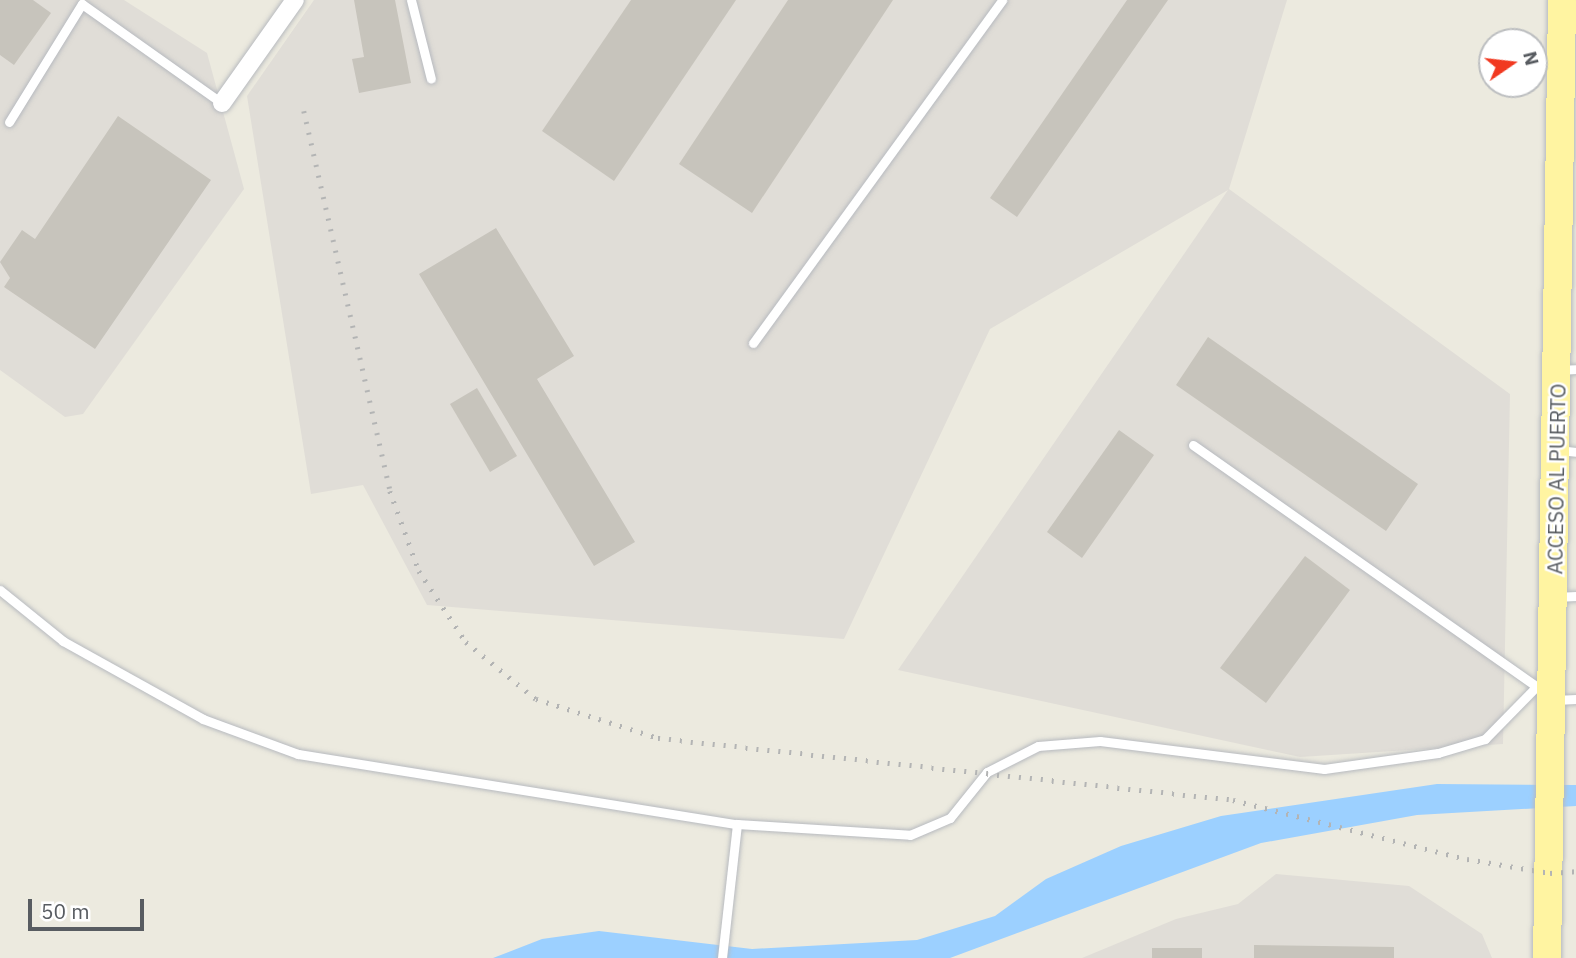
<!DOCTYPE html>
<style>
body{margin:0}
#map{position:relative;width:1576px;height:958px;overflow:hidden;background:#eceadf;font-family:"IBM Plex Sans",sans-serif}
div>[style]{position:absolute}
.industrial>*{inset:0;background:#e0ddd7}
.water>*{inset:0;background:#9cd0ff}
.building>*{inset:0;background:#c7c4bc}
.roads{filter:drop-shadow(0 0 2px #b7babf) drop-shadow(0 0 2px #b7babf)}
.service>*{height:9px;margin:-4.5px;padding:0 4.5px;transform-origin:4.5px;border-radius:4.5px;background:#fff}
.minor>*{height:18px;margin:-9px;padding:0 9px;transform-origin:9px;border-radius:9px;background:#fff}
.primary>*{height:28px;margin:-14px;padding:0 14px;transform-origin:14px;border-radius:14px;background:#fff4a1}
.rail>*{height:4.5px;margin-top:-2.25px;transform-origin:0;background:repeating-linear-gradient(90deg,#b3b4b4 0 2px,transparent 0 11px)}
span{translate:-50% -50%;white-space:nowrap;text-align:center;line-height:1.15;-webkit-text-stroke:5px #fff;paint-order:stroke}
.street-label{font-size:21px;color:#585c61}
.north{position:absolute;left:1478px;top:28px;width:70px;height:70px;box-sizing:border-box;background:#fff;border:2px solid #bcbec0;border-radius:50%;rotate:76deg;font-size:19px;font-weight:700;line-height:28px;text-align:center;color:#585c61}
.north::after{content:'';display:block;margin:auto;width:24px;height:32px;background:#f13920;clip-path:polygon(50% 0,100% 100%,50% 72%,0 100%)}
.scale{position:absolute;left:28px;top:899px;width:116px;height:32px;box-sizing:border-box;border:4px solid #585c61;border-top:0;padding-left:9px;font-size:21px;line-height:24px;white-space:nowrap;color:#585c61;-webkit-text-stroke:5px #fff;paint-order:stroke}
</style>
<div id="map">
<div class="industrial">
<i style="clip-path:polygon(0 0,124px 0,207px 53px,244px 189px,83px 414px,65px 417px,0 370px)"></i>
<i style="clip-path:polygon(314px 0,1287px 0,1229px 189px,1510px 394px,1503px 744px,1300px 757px,898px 670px,1228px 190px,990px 329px,844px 639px,427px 605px,363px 485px,311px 494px,247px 96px)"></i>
<i style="clip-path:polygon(1276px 874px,1409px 886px,1482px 934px,1492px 958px,1082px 958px,1176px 919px,1238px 904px)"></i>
</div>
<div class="water">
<i style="clip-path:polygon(1437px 784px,1576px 785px,1576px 806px,1417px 815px,1261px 843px,950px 958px,493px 958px,542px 939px,599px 931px,752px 949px,917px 940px,995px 916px,1046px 879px,1121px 846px,1221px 816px)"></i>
</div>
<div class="building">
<i style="clip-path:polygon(0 0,33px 0,51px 13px,14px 65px,0 55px)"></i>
<i style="clip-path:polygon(354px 0,395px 0,411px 83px,359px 93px,352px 59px,364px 57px)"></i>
<i style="clip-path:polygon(631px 0,736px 0,614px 181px,542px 131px)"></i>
<i style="clip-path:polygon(788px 0,893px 0,752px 213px,679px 164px)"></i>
<i style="clip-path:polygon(1127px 0,1168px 0,1017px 217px,990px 198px)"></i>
<i style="clip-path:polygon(118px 116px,211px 180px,95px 349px,4px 287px,10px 278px,0 262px,22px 230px,35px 239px)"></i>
<i style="clip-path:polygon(496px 228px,574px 356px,537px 379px,635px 542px,594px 566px,419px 274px)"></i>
<i style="clip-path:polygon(1208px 337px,1418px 484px,1386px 531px,1176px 385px)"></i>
<i style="clip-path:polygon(477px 388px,517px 456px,490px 472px,450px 404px)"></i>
<i style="clip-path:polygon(1119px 430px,1154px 455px,1082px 558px,1047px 532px)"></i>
<i style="clip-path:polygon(1305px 556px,1350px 590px,1266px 703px,1220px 668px)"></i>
<i style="clip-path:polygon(1254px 945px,1394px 947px,1394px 958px,1254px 958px)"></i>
<i style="clip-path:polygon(1152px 948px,1202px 948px,1202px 958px,1152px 958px)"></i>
</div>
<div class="roads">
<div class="service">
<i style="left:411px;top:0;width:81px;rotate:75.8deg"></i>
<i style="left:9px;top:122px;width:139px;rotate:-58.3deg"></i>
<i style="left:82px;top:4px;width:171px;rotate:35.3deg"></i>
<i style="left:753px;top:343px;width:424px;rotate:-54deg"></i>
<i style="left:1559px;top:370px;width:17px;rotate:-3deg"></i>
<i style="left:1193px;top:445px;width:426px;rotate:35.1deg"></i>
<i style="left:1558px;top:450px;width:18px;rotate:6deg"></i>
<i style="left:0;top:590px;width:81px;rotate:39deg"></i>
<i style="left:63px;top:641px;width:160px;rotate:29.1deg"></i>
<i style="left:203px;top:719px;width:101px;rotate:20.2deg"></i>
<i style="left:298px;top:754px;width:445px;rotate:9.1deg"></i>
<i style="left:737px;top:824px;width:135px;rotate:96.4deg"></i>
<i style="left:1556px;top:597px;width:20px;rotate:-3deg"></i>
<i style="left:1555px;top:700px;width:21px;rotate:-3deg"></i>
<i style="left:737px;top:824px;width:173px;rotate:3.6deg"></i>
<i style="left:910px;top:835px;width:43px;rotate:-23deg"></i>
<i style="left:950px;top:818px;width:59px;rotate:-51.2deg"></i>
<i style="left:987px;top:772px;width:57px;rotate:-27deg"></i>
<i style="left:1038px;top:746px;width:62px;rotate:-4.6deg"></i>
<i style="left:1100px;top:741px;width:226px;rotate:7.1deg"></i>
<i style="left:1324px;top:769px;width:115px;rotate:-8deg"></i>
<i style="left:1438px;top:753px;width:49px;rotate:-16.6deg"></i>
<i style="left:1485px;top:739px;width:73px;rotate:-45.6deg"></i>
</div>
<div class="minor">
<i style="left:222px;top:103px;width:126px;rotate:-54.7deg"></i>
</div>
<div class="primary">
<i style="left:1547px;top:958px;width:958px;rotate:-89.1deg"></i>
</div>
</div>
<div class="rail">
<i style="left:304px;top:111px;width:390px;rotate:77.2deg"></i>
<i style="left:390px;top:491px;width:85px;rotate:70.1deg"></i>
<i style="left:419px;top:571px;width:85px;rotate:56.5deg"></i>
<i style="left:466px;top:642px;width:90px;rotate:39.2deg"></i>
<i style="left:536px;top:699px;width:128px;rotate:17.7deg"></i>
<i style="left:658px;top:738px;width:578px;rotate:6.15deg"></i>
<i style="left:1233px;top:800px;width:241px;rotate:14.2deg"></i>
<i style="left:1467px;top:859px;width:84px;rotate:9.6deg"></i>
<i style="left:1550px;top:873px;width:26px;rotate:-4deg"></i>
</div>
<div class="street-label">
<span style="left:1556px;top:479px;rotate:-89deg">ACCESO AL PUERTO</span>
</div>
<div class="north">N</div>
<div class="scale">50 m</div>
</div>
